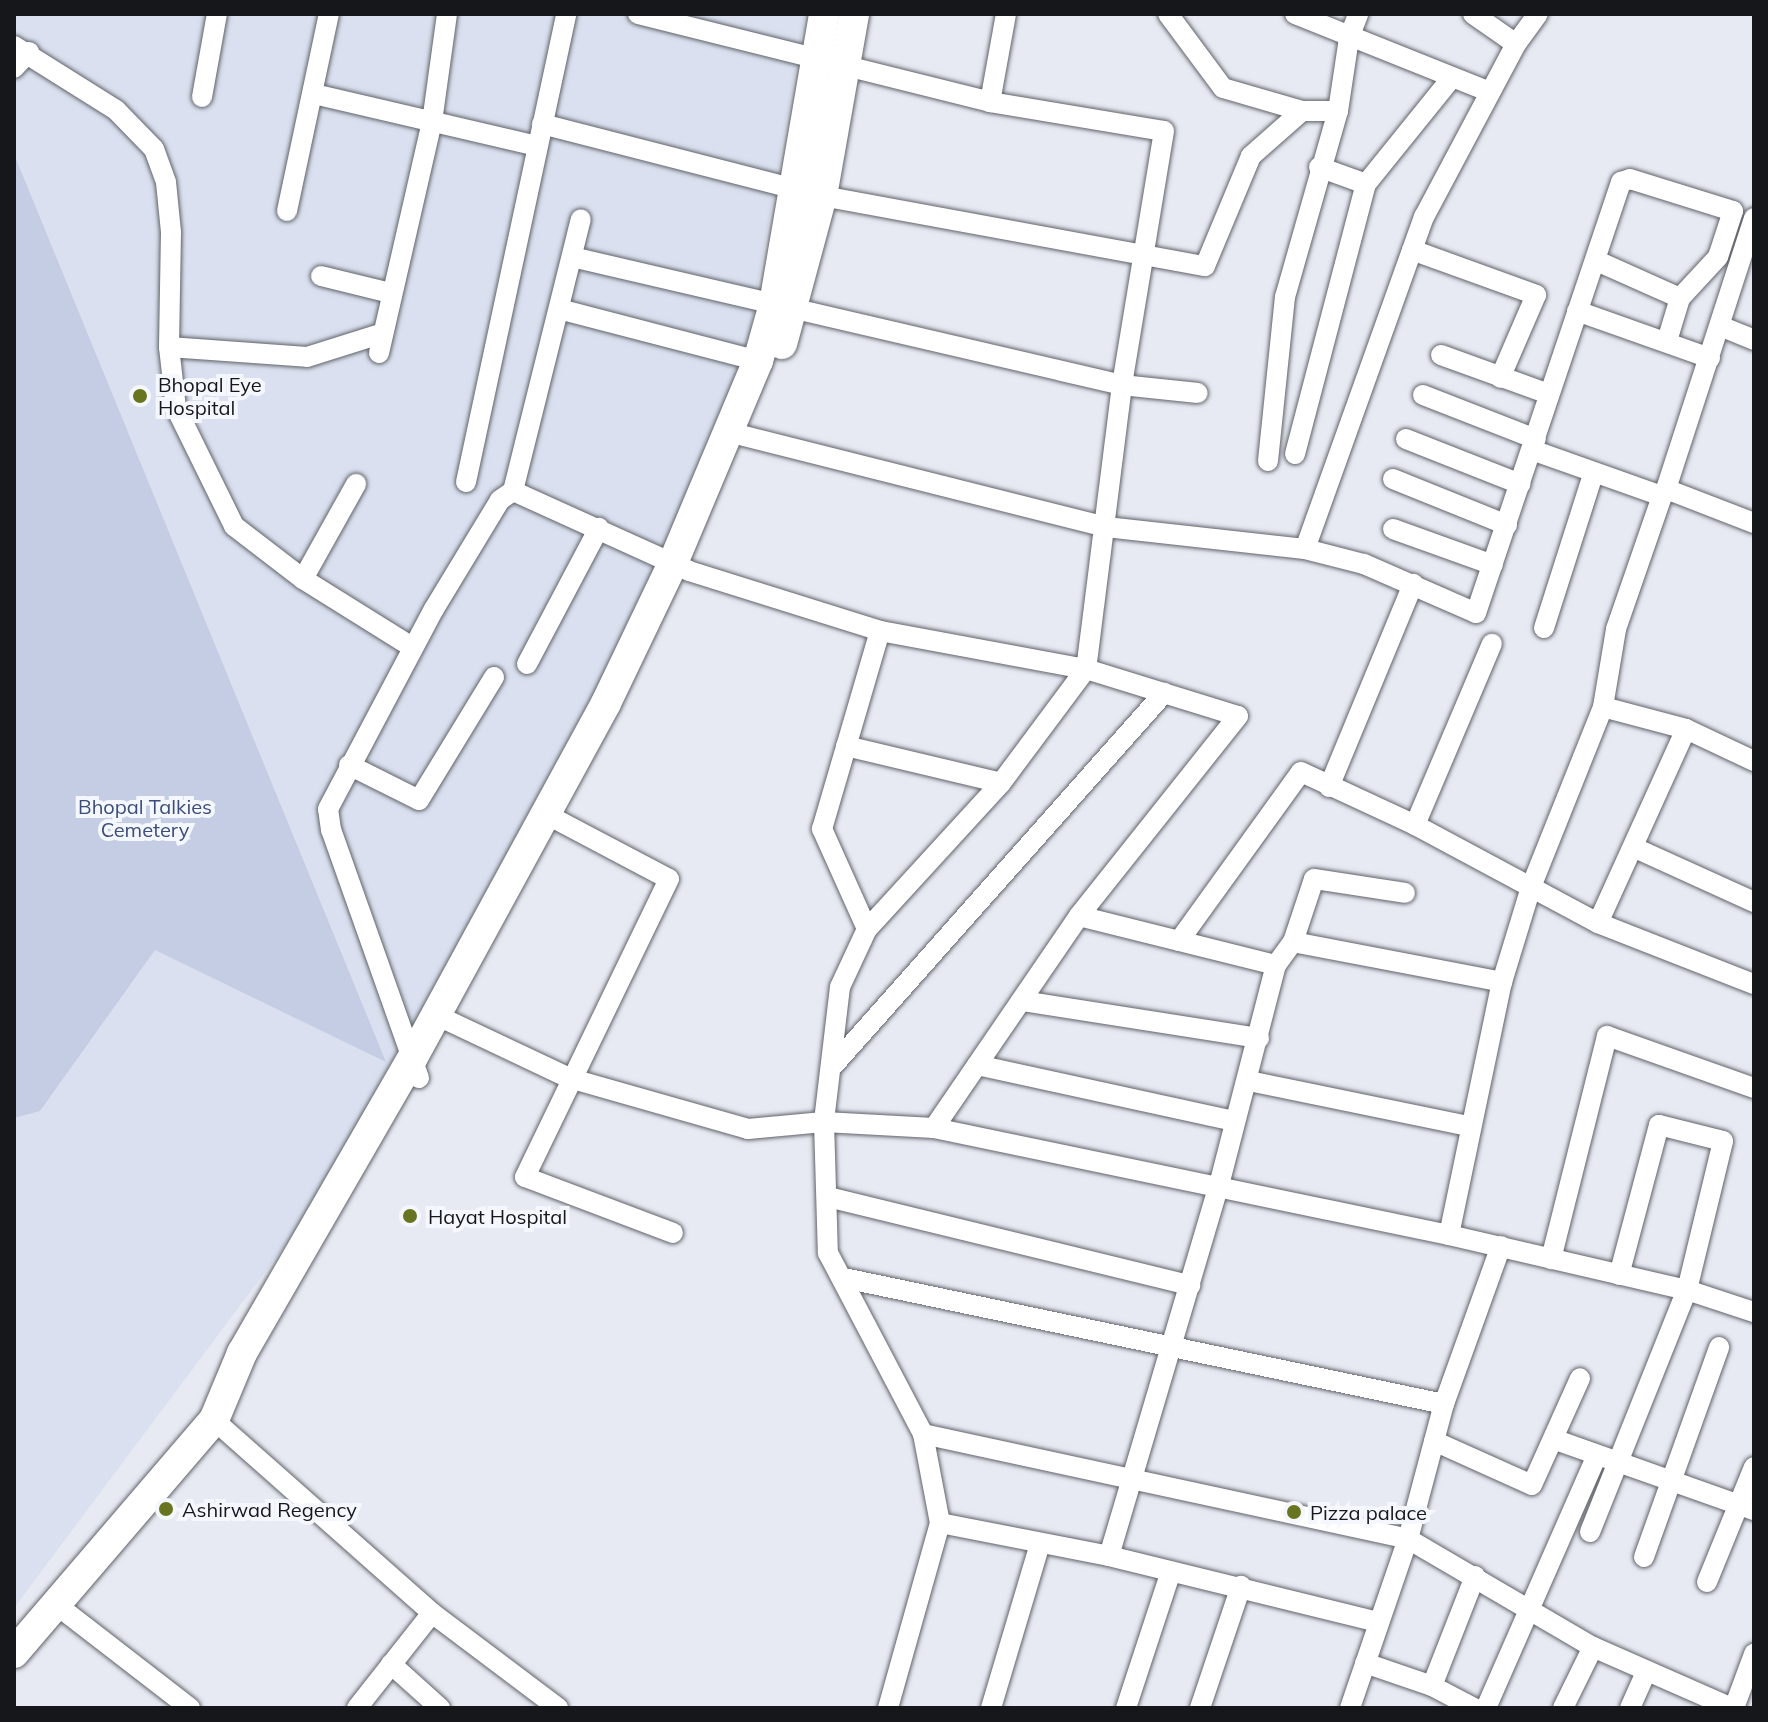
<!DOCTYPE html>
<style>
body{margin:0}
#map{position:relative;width:1768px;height:1722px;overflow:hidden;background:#e7eaf2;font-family:Mulish,sans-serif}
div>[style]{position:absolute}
.built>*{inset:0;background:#dae0ef}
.green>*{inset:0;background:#c4cde3}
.roads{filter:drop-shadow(0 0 2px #60636a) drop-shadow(0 0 2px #60636a)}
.minor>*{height:20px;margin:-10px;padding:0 10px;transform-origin:10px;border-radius:10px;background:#fff}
.secondary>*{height:30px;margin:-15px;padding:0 15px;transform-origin:15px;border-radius:15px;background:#fff}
.dots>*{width:22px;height:22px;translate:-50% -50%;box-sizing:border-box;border:4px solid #f5f7fe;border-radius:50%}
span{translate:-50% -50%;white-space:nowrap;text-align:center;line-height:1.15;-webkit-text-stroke:8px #f5f7fe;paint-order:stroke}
.poi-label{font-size:20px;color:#16171a}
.left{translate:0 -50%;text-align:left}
.park-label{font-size:20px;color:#3c4d7b}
.frame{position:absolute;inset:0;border:16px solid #16171a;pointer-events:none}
</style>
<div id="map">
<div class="built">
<i style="clip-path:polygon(14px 14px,805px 14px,731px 439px,414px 1073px,14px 1608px)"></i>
</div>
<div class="green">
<i style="clip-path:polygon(14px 154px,386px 1062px,155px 950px,40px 1111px,14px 1118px)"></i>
</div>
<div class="roads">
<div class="minor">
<i style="left:638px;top:14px;width:363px;rotate:14deg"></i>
<i style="left:990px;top:102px;width:176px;rotate:9.5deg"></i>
<i style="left:1164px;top:131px;width:257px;rotate:99.4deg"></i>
<i style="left:1122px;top:385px;width:286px;rotate:97.2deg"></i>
<i style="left:1086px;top:669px;width:142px;rotate:126.7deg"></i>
<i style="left:1001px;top:783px;width:198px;rotate:132.5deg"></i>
<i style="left:867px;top:929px;width:64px;rotate:115deg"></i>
<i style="left:840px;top:987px;width:136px;rotate:96.8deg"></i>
<i style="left:824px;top:1122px;width:131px;rotate:88.3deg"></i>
<i style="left:828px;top:1253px;width:204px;rotate:62.3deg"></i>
<i style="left:923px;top:1434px;width:91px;rotate:79.2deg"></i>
<i style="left:940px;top:1523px;width:192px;rotate:105.7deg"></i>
<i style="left:1168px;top:14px;width:92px;rotate:53.4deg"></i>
<i style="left:1223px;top:88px;width:82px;rotate:16.2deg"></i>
<i style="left:1302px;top:111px;width:36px"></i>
<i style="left:1295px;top:14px;width:210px;rotate:21.8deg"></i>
<i style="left:1473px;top:14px;width:52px;rotate:34.9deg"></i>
<i style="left:14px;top:46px;width:120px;rotate:32.1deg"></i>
<i style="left:116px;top:110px;width:54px;rotate:45.7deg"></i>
<i style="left:154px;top:149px;width:35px;rotate:70deg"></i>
<i style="left:166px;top:182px;width:50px;rotate:84.3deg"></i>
<i style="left:171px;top:232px;width:115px;rotate:91deg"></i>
<i style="left:169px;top:347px;width:61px;rotate:83.5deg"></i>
<i style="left:176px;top:408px;width:131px;rotate:63.8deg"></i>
<i style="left:234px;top:526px;width:87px;rotate:37.5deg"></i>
<i style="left:303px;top:579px;width:128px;rotate:32deg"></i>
<i style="left:14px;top:68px;width:22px;rotate:-47deg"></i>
<i style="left:314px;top:94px;width:229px;rotate:13.1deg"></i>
<i style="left:202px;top:97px;width:84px;rotate:-79.8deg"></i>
<i style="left:990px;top:102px;width:89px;rotate:-79.7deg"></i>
<i style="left:542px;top:124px;width:289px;rotate:14.4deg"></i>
<i style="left:822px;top:196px;width:389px;rotate:10.4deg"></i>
<i style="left:1205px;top:266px;width:119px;rotate:-67.3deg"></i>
<i style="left:1251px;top:156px;width:68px;rotate:-41.4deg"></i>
<i style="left:1319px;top:167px;width:50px;rotate:19.9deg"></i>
<i style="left:287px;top:211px;width:201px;rotate:-78deg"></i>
<i style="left:1412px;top:250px;width:132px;rotate:19.9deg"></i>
<i style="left:1536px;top:295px;width:90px;rotate:113.4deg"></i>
<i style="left:572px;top:257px;width:565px;rotate:13.1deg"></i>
<i style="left:1122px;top:385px;width:76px;rotate:6deg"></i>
<i style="left:1597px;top:261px;width:91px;rotate:24deg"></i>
<i style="left:321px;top:276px;width:71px;rotate:13.8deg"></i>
<i style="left:559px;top:309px;width:206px;rotate:14.6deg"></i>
<i style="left:1577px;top:311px;width:141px;rotate:19.5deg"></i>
<i style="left:1720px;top:326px;width:37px;rotate:22deg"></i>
<i style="left:169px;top:347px;width:138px;rotate:4.1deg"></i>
<i style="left:307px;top:357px;width:80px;rotate:-17.5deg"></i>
<i style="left:379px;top:353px;width:237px;rotate:-77.1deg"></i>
<i style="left:432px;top:122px;width:109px;rotate:-82.1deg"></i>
<i style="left:1441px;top:355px;width:115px;rotate:19.9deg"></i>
<i style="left:1423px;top:395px;width:121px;rotate:21.3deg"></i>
<i style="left:728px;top:432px;width:390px;rotate:14.1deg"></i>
<i style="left:1106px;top:527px;width:200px;rotate:6.3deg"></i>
<i style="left:1305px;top:549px;width:61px;rotate:14.3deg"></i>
<i style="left:1364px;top:564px;width:122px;rotate:23.6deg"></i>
<i style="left:1476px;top:613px;width:455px;rotate:-71.4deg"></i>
<i style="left:1621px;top:182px;width:9px;rotate:-18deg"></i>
<i style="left:1630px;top:179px;width:108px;rotate:17.3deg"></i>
<i style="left:1733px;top:211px;width:48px;rotate:108.1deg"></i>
<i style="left:1718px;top:257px;width:56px;rotate:132.8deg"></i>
<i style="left:1680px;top:298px;width:45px;rotate:106.8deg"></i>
<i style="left:1406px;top:439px;width:123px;rotate:21.5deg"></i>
<i style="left:1532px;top:450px;width:138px;rotate:19.5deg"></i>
<i style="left:1295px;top:454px;width:279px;rotate:-75.3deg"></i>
<i style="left:1366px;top:184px;width:134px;rotate:-51.1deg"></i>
<i style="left:1268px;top:461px;width:165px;rotate:-84.1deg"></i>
<i style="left:1285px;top:297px;width:193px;rotate:-74.1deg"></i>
<i style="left:1338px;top:111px;width:74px;rotate:-81.4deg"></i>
<i style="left:1349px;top:38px;width:26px;rotate:-69deg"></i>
<i style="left:1393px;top:479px;width:123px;rotate:22deg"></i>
<i style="left:466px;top:482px;width:479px;rotate:-77.9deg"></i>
<i style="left:1666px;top:489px;width:285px;rotate:-72deg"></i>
<i style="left:513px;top:491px;width:193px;rotate:24.4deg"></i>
<i style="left:689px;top:571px;width:200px;rotate:17.4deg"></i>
<i style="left:880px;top:631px;width:209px;rotate:10.5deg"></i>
<i style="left:1086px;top:669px;width:159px;rotate:17.2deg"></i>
<i style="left:1238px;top:716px;width:256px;rotate:128.5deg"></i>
<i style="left:1079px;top:916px;width:257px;rotate:124.4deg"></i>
<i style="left:1393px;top:529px;width:106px;rotate:19.8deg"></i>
<i style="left:1305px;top:549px;width:353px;rotate:-70.3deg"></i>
<i style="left:1424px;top:217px;width:196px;rotate:-62deg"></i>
<i style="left:1516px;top:44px;width:37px;rotate:-54deg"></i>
<i style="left:303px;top:579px;width:109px;rotate:-60.8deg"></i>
<i style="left:1544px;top:628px;width:162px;rotate:-72.3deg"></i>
<i style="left:527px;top:664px;width:154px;rotate:-62.1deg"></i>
<i style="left:1603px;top:707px;width:86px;rotate:14.8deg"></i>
<i style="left:1686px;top:729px;width:75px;rotate:25.2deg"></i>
<i style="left:846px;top:746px;width:159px;rotate:13.4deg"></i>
<i style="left:349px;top:765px;width:78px;rotate:26.6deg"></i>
<i style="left:419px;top:800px;width:144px;rotate:-58.6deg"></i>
<i style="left:1329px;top:787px;width:220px;rotate:-67.5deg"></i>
<i style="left:559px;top:821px;width:124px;rotate:27.8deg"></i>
<i style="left:669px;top:879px;width:331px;rotate:115.8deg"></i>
<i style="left:525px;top:1177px;width:158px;rotate:20.7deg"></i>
<i style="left:1415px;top:825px;width:197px;rotate:-67deg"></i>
<i style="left:1635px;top:848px;width:131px;rotate:24.4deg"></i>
<i style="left:1079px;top:916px;width:203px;rotate:14deg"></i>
<i style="left:1598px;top:923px;width:213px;rotate:-65.6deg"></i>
<i style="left:867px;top:929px;width:110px;rotate:-114.2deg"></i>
<i style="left:822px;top:829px;width:206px;rotate:-73.7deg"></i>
<i style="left:1179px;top:941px;width:208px;rotate:-54.2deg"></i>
<i style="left:1301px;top:772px;width:126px;rotate:24.9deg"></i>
<i style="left:1415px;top:825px;width:208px;rotate:28.2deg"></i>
<i style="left:1598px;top:923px;width:168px;rotate:21.4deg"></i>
<i style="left:1293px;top:942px;width:213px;rotate:10.8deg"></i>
<i style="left:1022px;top:1001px;width:240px;rotate:8.9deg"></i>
<i style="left:436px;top:1015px;width:147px;rotate:25.3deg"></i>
<i style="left:569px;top:1078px;width:186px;rotate:15.9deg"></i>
<i style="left:748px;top:1129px;width:76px;rotate:-5.3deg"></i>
<i style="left:824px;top:1122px;width:110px;rotate:3.1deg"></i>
<i style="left:934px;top:1128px;width:526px;rotate:11.74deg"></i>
<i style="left:1449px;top:1235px;width:244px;rotate:13deg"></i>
<i style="left:1687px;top:1290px;width:71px;rotate:18.2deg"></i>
<i style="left:977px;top:1065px;width:263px;rotate:12.3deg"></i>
<i style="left:831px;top:1068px;width:502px;rotate:-48.39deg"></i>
<i style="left:419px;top:1078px;width:263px;rotate:-109.5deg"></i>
<i style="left:331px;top:830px;width:21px;rotate:-98deg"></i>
<i style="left:328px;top:809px;width:226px;rotate:-62.1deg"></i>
<i style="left:434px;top:609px;width:127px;rotate:-58.8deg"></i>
<i style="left:500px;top:500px;width:16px;rotate:-35deg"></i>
<i style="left:513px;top:491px;width:280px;rotate:-76deg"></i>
<i style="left:1249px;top:1081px;width:225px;rotate:11.6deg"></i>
<i style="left:828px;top:1197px;width:373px;rotate:13.7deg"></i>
<i style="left:1449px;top:1235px;width:258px;rotate:-78.2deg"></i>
<i style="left:1502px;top:982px;width:99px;rotate:-73deg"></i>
<i style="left:1531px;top:887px;width:194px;rotate:-68.2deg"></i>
<i style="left:1603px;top:707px;width:79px;rotate:-80.5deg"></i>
<i style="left:1616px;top:629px;width:141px;rotate:-70.9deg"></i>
<i style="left:1662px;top:496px;width:8px;rotate:-60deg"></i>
<i style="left:1666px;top:489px;width:94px;rotate:21.1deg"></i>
<i style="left:1551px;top:1259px;width:230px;rotate:-75.9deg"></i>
<i style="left:1607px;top:1036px;width:156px;rotate:19.5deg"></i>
<i style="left:844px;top:1278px;width:613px;rotate:11.86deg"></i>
<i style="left:214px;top:1420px;width:291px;rotate:41.5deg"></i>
<i style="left:432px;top:1613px;width:158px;rotate:37deg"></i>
<i style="left:923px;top:1434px;width:496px;rotate:12.2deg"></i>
<i style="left:1408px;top:1539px;width:214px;rotate:30.3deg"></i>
<i style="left:1593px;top:1647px;width:152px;rotate:23.7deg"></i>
<i style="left:1556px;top:1440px;width:210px;rotate:19.5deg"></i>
<i style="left:1434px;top:1441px;width:107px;rotate:24.2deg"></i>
<i style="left:1532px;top:1485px;width:117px;rotate:-65.8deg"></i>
<i style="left:940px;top:1523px;width:172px;rotate:11deg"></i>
<i style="left:1109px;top:1556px;width:277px;rotate:13.8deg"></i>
<i style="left:1590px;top:1532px;width:261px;rotate:-68.2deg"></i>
<i style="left:1687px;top:1290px;width:153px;rotate:-76.4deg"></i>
<i style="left:1723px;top:1141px;width:66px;rotate:-166deg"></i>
<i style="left:1659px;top:1125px;width:155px;rotate:104.9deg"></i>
<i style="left:1109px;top:1556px;width:383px;rotate:-73.5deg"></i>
<i style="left:1218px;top:1189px;width:231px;rotate:-75.5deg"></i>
<i style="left:1276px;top:965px;width:29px;rotate:-54deg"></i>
<i style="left:1293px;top:942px;width:66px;rotate:-71.6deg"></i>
<i style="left:1314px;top:879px;width:92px;rotate:8.7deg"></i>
<i style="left:1644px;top:1557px;width:223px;rotate:-70.3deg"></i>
<i style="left:1707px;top:1582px;width:124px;rotate:-67.8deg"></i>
<i style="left:58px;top:1606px;width:167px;rotate:37.7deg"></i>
<i style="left:1365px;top:1663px;width:71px;rotate:18.9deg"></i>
<i style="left:1432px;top:1686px;width:47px;rotate:27.6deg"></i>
<i style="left:391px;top:1664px;width:66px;rotate:41.9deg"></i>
<i style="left:1432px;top:1686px;width:118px;rotate:-68.6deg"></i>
<i style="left:357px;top:1708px;width:121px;rotate:-51.7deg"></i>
<i style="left:991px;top:1708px;width:171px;rotate:-73.4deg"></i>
<i style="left:1126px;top:1708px;width:141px;rotate:-71.8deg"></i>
<i style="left:1200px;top:1708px;width:129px;rotate:-71.4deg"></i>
<i style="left:1350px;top:1708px;width:179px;rotate:-71.1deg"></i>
<i style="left:1408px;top:1539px;width:140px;rotate:-75.1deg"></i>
<i style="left:1444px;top:1404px;width:168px;rotate:-70.2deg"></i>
<i style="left:1486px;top:1708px;width:276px;rotate:-66.3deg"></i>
<i style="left:1563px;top:1708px;width:68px;rotate:-63.8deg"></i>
<i style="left:1630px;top:1708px;width:37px;rotate:-66deg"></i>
<i style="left:1734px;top:1708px;width:58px;rotate:-69.7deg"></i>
</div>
<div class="secondary">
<i style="left:782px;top:344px;width:153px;rotate:-74.9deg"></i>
<i style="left:822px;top:196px;width:185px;rotate:-80deg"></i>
<i style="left:14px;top:1653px;width:307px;rotate:-49.4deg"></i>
<i style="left:214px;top:1420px;width:73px;rotate:-67.3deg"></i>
<i style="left:242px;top:1353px;width:340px;rotate:-60deg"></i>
<i style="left:412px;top:1059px;width:405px;rotate:-61.4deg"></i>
<i style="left:606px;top:703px;width:155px;rotate:-64.4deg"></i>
<i style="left:673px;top:563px;width:219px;rotate:-67.2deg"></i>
<i style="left:758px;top:361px;width:59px;rotate:-74.3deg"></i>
<i style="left:774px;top:304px;width:294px;rotate:-80.2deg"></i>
</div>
</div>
<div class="dots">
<i style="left:140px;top:396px;background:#68741f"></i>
<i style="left:410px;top:1216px;background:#68741f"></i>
<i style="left:166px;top:1509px;background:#68741f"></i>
<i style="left:1294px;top:1512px;background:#68741f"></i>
</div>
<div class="poi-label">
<span class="left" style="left:158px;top:396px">Bhopal Eye<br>Hospital</span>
<span class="left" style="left:428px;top:1216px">Hayat Hospital</span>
<span class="left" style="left:182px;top:1509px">Ashirwad Regency</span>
<span class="left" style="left:1310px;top:1512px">Pizza palace</span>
</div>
<div class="park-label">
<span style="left:145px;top:818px">Bhopal Talkies<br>Cemetery</span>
</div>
<div class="frame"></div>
</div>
